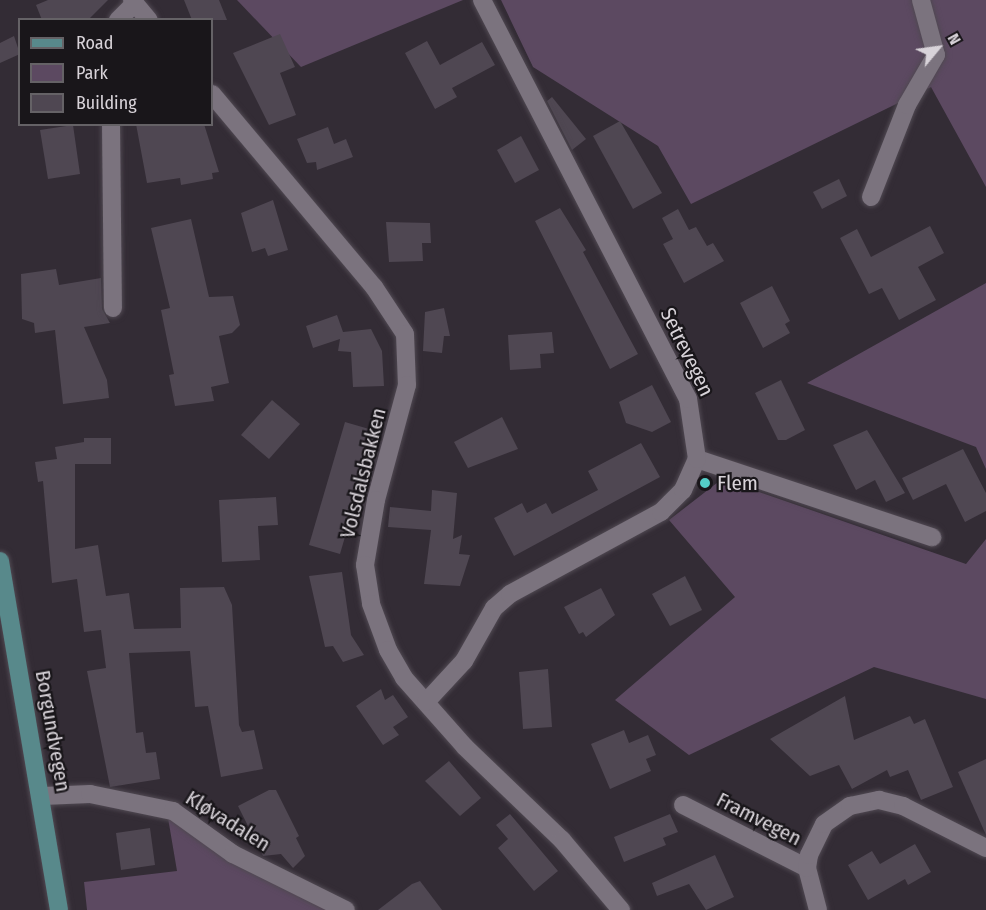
<!DOCTYPE html>
<meta charset="utf-8">
<style>
body{margin:0}
#map{position:relative;width:986px;height:910px;overflow:hidden;background:#332c35;font-family:"Fira Sans Condensed",sans-serif}
div>[style]{position:absolute}
.green>*{inset:0;background:#5c4961}
.building>*{inset:0;background:#4f4752}
.roads{filter:drop-shadow(0 0 2px #504952) drop-shadow(0 0 2px #504952)}
.minor>*{height:18px;margin:-9px;padding:0 9px;transform-origin:9px;border-radius:9px;background:#7b737e}
.major>*{height:18px;margin:-9px;padding:0 9px;transform-origin:9px;border-radius:9px;background:#58898b}
.dots>*{width:16px;height:16px;translate:-50% -50%;box-sizing:border-box;border:3px solid #19161a;border-radius:50%}
span{translate:-50% -50%;white-space:nowrap;text-align:center;line-height:1.15;-webkit-text-stroke:4.5px #19161a;paint-order:stroke}
.street-label{font-size:21px;color:#d8d3d9}
.poi-label{font-size:21px;color:#d8d3d9}
.left{translate:0 -50%;text-align:left}
.legend{position:absolute;left:18px;top:18px;width:195px;height:108px;box-sizing:border-box;background:#19161a;border:2px solid #656266;margin:0;padding:8px 10px;list-style:none;font-size:18px;color:#d8d3d9}
.legend li{display:flex;align-items:center;gap:12px;height:30px}
.legend b{width:30px;border:2px solid #656266}
.north{position:absolute;left:908px;top:18px;width:60px;height:60px;-webkit-text-stroke:4px #19161a;paint-order:stroke;rotate:61deg;font-size:16px;font-weight:700;line-height:24px;text-align:center;color:#d8d3d9}
.north::after{content:'';display:block;margin:auto;width:21px;height:27px;background:#d8d3d9;clip-path:polygon(50% 0,100% 100%,50% 72%,0 100%)}
</style>
<div id="map">
<div class="green">
<i style="clip-path:polygon(237px 0,463px 0,301px 67px)"></i>
<i style="clip-path:polygon(501px 0,986px 0,986px 187px,931px 87px,691px 204px,658px 146px,533px 67px)"></i>
<i style="clip-path:polygon(986px 283px,986px 469px,976px 447px,807px 383px)"></i>
<i style="clip-path:polygon(722px 479px,966px 564px,986px 539px,986px 699px,874px 667px,689px 755px,615px 700px,735px 597px,669px 520px)"></i>
<i style="clip-path:polygon(168px 818px,231px 862px,332px 910px,87px 910px,84px 882px,177px 871px)"></i>
</div>
<div class="building">
<i style="clip-path:polygon(48px 0,108px 0,88px 20px,42px 20px,36px 5px)"></i>
<i style="clip-path:polygon(184px 0,219px 0,227px 20px,192px 20px)"></i>
<i style="clip-path:polygon(280px 34px,295px 67px,280px 73px,296px 115px,269px 125px,233px 53px)"></i>
<i style="clip-path:polygon(14px 36px,20px 54px,0 63px,0 43px)"></i>
<i style="clip-path:polygon(427px 41px,440px 65px,482px 42px,495px 65px,452px 88px,457px 97px,435px 109px,405px 53px)"></i>
<i style="clip-path:polygon(552px 97px,586px 139px,572px 150px,547px 101px)"></i>
<i style="clip-path:polygon(620px 121px,662px 193px,633px 209px,593px 136px)"></i>
<i style="clip-path:polygon(136px 124px,204px 124px,219px 172px,212px 173px,213px 179px,181px 185px,180px 178px,147px 183px)"></i>
<i style="clip-path:polygon(73px 125px,80px 174px,48px 179px,40px 130px)"></i>
<i style="clip-path:polygon(328px 127px,334px 144px,346px 139px,353px 157px,317px 170px,316px 162px,307px 163px,297px 139px)"></i>
<i style="clip-path:polygon(521px 136px,539px 170px,515px 183px,497px 150px)"></i>
<i style="clip-path:polygon(839px 179px,847px 196px,822px 209px,813px 192px)"></i>
<i style="clip-path:polygon(273px 200px,288px 250px,268px 256px,265px 248px,252px 252px,241px 213px)"></i>
<i style="clip-path:polygon(560px 208px,586px 250px,583px 252px,638px 354px,610px 369px,535px 221px)"></i>
<i style="clip-path:polygon(678px 209px,689px 230px,696px 227px,707px 246px,713px 243px,724px 261px,684px 283px,663px 244px,673px 239px,662px 218px)"></i>
<i style="clip-path:polygon(191px 219px,209px 297px,233px 296px,240px 325px,232px 333px,219px 336px,229px 383px,211px 387px,214px 401px,175px 406px,169px 375px,174px 374px,161px 310px,170px 308px,151px 228px)"></i>
<i style="clip-path:polygon(386px 222px,430px 223px,431px 243px,422px 243px,423px 261px,389px 262px)"></i>
<i style="clip-path:polygon(930px 226px,944px 253px,918px 267px,936px 300px,899px 320px,882px 288px,869px 294px,840px 238px,857px 229px,871px 257px)"></i>
<i style="clip-path:polygon(56px 269px,59px 285px,101px 278px,102px 309px,110px 323px,84px 327px,107px 380px,109px 398px,63px 404px,55px 330px,35px 333px,34px 323px,22px 319px,21px 274px)"></i>
<i style="clip-path:polygon(772px 286px,790px 321px,785px 324px,790px 333px,763px 348px,740px 303px)"></i>
<i style="clip-path:polygon(444px 308px,450px 336px,444px 336px,442px 353px,423px 351px,425px 312px)"></i>
<i style="clip-path:polygon(337px 315px,343px 332px,371px 329px,382px 351px,384px 386px,353px 387px,351px 352px,338px 351px,340px 339px,313px 348px,306px 326px)"></i>
<i style="clip-path:polygon(552px 332px,554px 353px,540px 354px,541px 368px,510px 370px,508px 335px)"></i>
<i style="clip-path:polygon(781px 380px,805px 430px,786px 440px,778px 440px,755px 393px)"></i>
<i style="clip-path:polygon(652px 385px,671px 422px,652px 432px,626px 423px,619px 402px)"></i>
<i style="clip-path:polygon(272px 400px,300px 424px,269px 459px,241px 435px)"></i>
<i style="clip-path:polygon(502px 417px,518px 449px,468px 468px,454px 442px)"></i>
<i style="clip-path:polygon(345px 422px,376px 431px,340px 554px,309px 545px)"></i>
<i style="clip-path:polygon(867px 430px,905px 493px,886px 502px,875px 480px,856px 490px,833px 445px)"></i>
<i style="clip-path:polygon(84px 438px,111px 438px,111px 464px,75px 464px,75px 549px,98px 545px,106px 596px,129px 593px,134px 629px,181px 628px,180px 588px,224px 587px,232px 605px,239px 725px,242px 732px,254px 730px,263px 769px,221px 777px,208px 706px,195px 707px,190px 651px,129px 653px,136px 733px,143px 732px,146px 753px,156px 752px,160px 779px,110px 787px,87px 671px,106px 668px,101px 630px,84px 632px,77px 579px,52px 583px,43px 481px,38px 482px,35px 462px,57px 459px,55px 447px,84px 442px)"></i>
<i style="clip-path:polygon(641px 443px,660px 477px,514px 556px,494px 518px,522px 503px,527px 513px,546px 503px,552px 514px,598px 490px,588px 471px)"></i>
<i style="clip-path:polygon(963px 449px,986px 493px,986px 511px,965px 522px,946px 484px,913px 500px,902px 478px)"></i>
<i style="clip-path:polygon(432px 490px,457px 493px,453px 539px,462px 535px,459px 554px,470px 555px,460px 586px,424px 584px,431px 530px,388px 527px,390px 507px,431px 511px)"></i>
<i style="clip-path:polygon(276px 497px,278px 525px,258px 526px,260px 560px,222px 562px,219px 500px)"></i>
<i style="clip-path:polygon(342px 572px,351px 635px,364px 655px,343px 662px,333px 646px,325px 647px,309px 576px)"></i>
<i style="clip-path:polygon(685px 576px,702px 610px,670px 626px,652px 594px)"></i>
<i style="clip-path:polygon(601px 588px,615px 615px,586px 637px,583px 632px,579px 634px,564px 607px)"></i>
<i style="clip-path:polygon(548px 669px,552px 727px,523px 729px,519px 672px)"></i>
<i style="clip-path:polygon(381px 689px,385px 700px,393px 695px,408px 717px,393px 727px,399px 735px,383px 745px,356px 706px)"></i>
<i style="clip-path:polygon(845px 696px,854px 740px,910px 716px,914px 724px,925px 719px,953px 787px,921px 800px,908px 770px,890px 777px,887px 770px,852px 789px,839px 765px,810px 776px,770px 739px)"></i>
<i style="clip-path:polygon(624px 730px,629px 743px,648px 735px,656px 755px,646px 759px,651px 771px,610px 789px,591px 744px)"></i>
<i style="clip-path:polygon(986px 759px,986px 835px,958px 772px)"></i>
<i style="clip-path:polygon(449px 761px,481px 798px,460px 816px,425px 781px)"></i>
<i style="clip-path:polygon(269px 790px,276px 790px,299px 836px,296px 838px,305px 856px,293px 868px,281px 854px,263px 856px,238px 806px)"></i>
<i style="clip-path:polygon(510px 814px,558px 871px,534px 891px,498px 848px,508px 839px,496px 825px)"></i>
<i style="clip-path:polygon(670px 814px,678px 832px,663px 838px,666px 845px,624px 862px,614px 837px)"></i>
<i style="clip-path:polygon(150px 828px,155px 865px,121px 870px,116px 833px)"></i>
<i style="clip-path:polygon(915px 844px,931px 872px,908px 885px,905px 879px,868px 900px,848px 865px,872px 851px,880px 864px)"></i>
<i style="clip-path:polygon(715px 855px,734px 897px,706px 910px,689px 884px,657px 896px,652px 883px)"></i>
<i style="clip-path:polygon(420px 881px,442px 910px,378px 910px,412px 884px)"></i>
</div>
<div class="roads">
<div class="minor">
<i style="left:132px;top:0;width:26px;rotate:50deg"></i>
<i style="left:118px;top:20px;width:24px;rotate:-45deg"></i>
<i style="left:212px;top:94px;width:252px;rotate:50deg"></i>
<i style="left:374px;top:287px;width:56px;rotate:56.6deg"></i>
<i style="left:405px;top:334px;width:51px;rotate:87.8deg"></i>
<i style="left:407px;top:385px;width:119px;rotate:105.1deg"></i>
<i style="left:376px;top:500px;width:66px;rotate:99.6deg"></i>
<i style="left:365px;top:565px;width:39px;rotate:81deg"></i>
<i style="left:371px;top:604px;width:49px;rotate:69.7deg"></i>
<i style="left:388px;top:650px;width:32px;rotate:60deg"></i>
<i style="left:404px;top:678px;width:92px;rotate:48.5deg"></i>
<i style="left:465px;top:747px;width:134px;rotate:43.8deg"></i>
<i style="left:562px;top:840px;width:92px;rotate:49.9deg"></i>
<i style="left:111px;top:124px;width:184px;rotate:89.4deg"></i>
<i style="left:871px;top:197px;width:99px;rotate:-68.6deg"></i>
<i style="left:907px;top:105px;width:58px;rotate:-59.9deg"></i>
<i style="left:936px;top:55px;width:57px;rotate:-105.3deg"></i>
<i style="left:697px;top:459px;width:248px;rotate:18.4deg"></i>
<i style="left:426px;top:702px;width:56px;rotate:-47.2deg"></i>
<i style="left:464px;top:661px;width:61px;rotate:-60.5deg"></i>
<i style="left:494px;top:608px;width:21px;rotate:-41deg"></i>
<i style="left:510px;top:594px;width:172px;rotate:-28.5deg"></i>
<i style="left:661px;top:512px;width:31px;rotate:-45deg"></i>
<i style="left:683px;top:490px;width:34px;rotate:-66deg"></i>
<i style="left:697px;top:459px;width:61px;rotate:-98.5deg"></i>
<i style="left:688px;top:399px;width:449px;rotate:-117.3deg"></i>
<i style="left:43px;top:796px;width:47px;rotate:-2.4deg"></i>
<i style="left:90px;top:794px;width:85px;rotate:11.6deg"></i>
<i style="left:173px;top:811px;width:74px;rotate:35.6deg"></i>
<i style="left:233px;top:854px;width:126px;rotate:26.4deg"></i>
<i style="left:683px;top:805px;width:139px;rotate:26.9deg"></i>
<i style="left:818px;top:910px;width:43px;rotate:-104.7deg"></i>
<i style="left:807px;top:868px;width:13px;rotate:-81deg"></i>
<i style="left:809px;top:855px;width:34px;rotate:-64deg"></i>
<i style="left:824px;top:824px;width:32px;rotate:-35deg"></i>
<i style="left:850px;top:806px;width:30px;rotate:-12deg"></i>
<i style="left:879px;top:800px;width:25px;rotate:14deg"></i>
<i style="left:903px;top:806px;width:93px;rotate:26.8deg"></i>
</div>
<div class="major">
<i style="left:0;top:561px;width:354px;rotate:80.4deg"></i>
</div>
</div>
<div class="dots">
<i style="left:705px;top:483px;background:#54cdc8"></i>
</div>
<div class="street-label">
<span style="left:687px;top:352px;rotate:64deg">Setrevegen</span>
<span style="left:363px;top:473px;rotate:-76deg">Volsdalsbakken</span>
<span style="left:53px;top:731px;rotate:80deg">Borgundvegen</span>
<span style="left:759px;top:819px;rotate:27deg">Framvegen</span>
<span style="left:228px;top:821px;rotate:32deg">Kløvadalen</span>
</div>
<div class="poi-label">
<span class="left" style="left:717px;top:483px">Flem</span>
</div>
<ul class="legend">
<li><b style="height:8px;background:#58898b"></b>Road</li>
<li><b style="height:16px;background:#5c4961"></b>Park</li>
<li><b style="height:16px;background:#4f4752"></b>Building</li>
</ul>
<div class="north">N</div>
</div>
